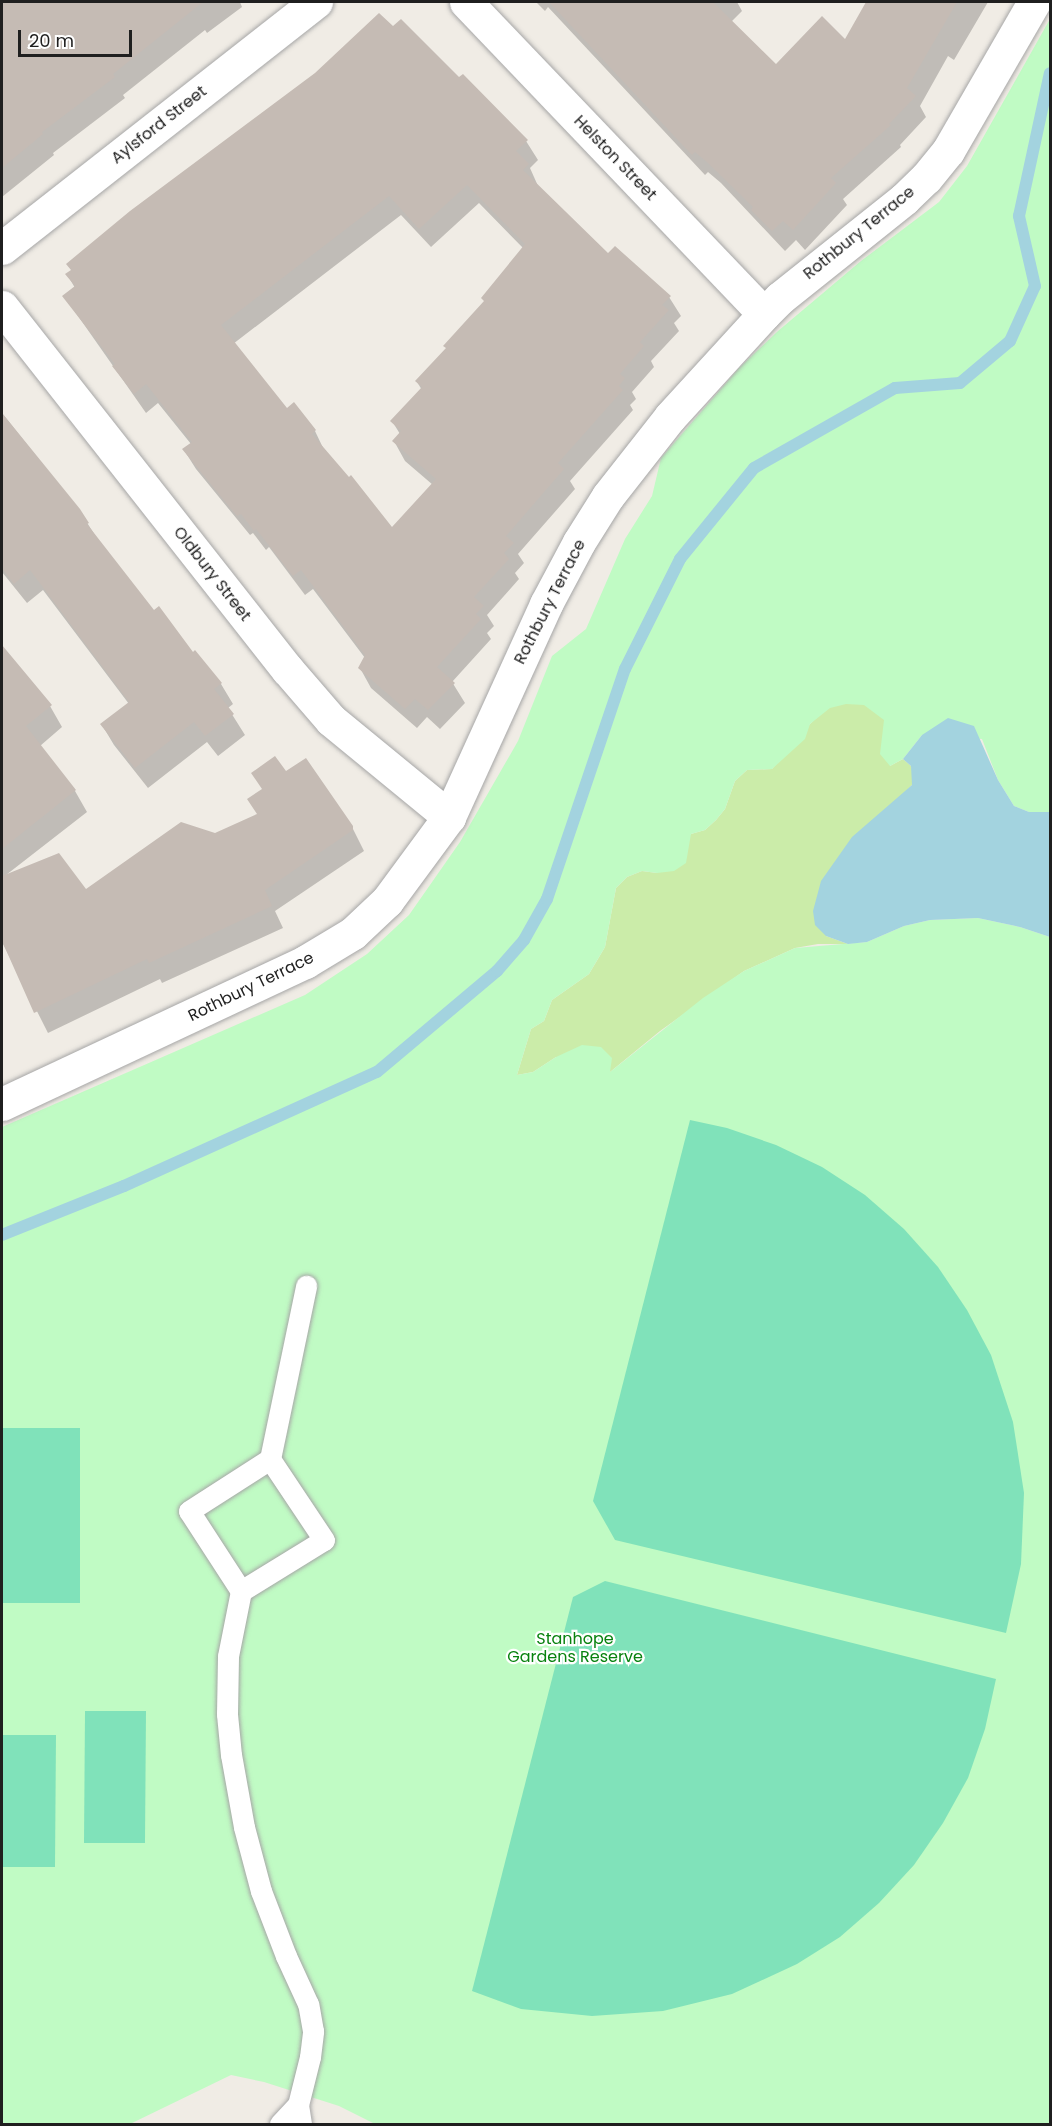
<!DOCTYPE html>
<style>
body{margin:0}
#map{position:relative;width:1052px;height:2126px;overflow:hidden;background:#f0ece5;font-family:Poppins,sans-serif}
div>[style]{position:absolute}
.grass>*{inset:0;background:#cbeca9}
.park>*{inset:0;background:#c0fbc4}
.pitch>*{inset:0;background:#80e2ba}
.water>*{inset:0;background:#a3d3df}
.shadow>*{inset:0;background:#0003}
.stream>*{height:12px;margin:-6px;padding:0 6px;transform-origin:6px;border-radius:6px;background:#a3d3df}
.building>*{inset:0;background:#c5bbb4}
.roads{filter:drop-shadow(0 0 2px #a6a6a6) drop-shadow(0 0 2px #a6a6a6)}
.service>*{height:21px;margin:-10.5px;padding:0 10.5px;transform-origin:10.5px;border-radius:10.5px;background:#fff}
.minor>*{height:33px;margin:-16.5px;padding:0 16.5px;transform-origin:16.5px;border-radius:16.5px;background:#fff}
span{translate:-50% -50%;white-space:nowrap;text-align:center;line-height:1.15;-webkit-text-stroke:4.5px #fff;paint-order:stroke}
.street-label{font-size:16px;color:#1f1f1f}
.park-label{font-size:16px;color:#08820f}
.frame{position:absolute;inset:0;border:3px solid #1f1f1f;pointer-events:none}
.scale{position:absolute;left:18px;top:30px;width:114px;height:27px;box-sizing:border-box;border:3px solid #1f1f1f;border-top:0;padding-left:8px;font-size:18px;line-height:21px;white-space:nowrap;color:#1f1f1f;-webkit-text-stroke:4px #fff;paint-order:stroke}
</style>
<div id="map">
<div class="grass">
<i style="clip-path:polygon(898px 640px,890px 766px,903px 759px,911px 766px,914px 776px,912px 785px,893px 804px,826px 936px,848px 944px,818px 944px,795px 948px,744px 971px,660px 1031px,610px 1072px,556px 1057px,533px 1072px,517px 1075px,531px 1029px,544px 1021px,552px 1000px,589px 974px,605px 947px,616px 888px,627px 877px,642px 871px,657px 873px,691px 834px,705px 830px,716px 820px,725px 809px,735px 781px,747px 770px,772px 769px,810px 724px)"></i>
</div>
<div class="park">
<i style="clip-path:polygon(1050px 19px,1050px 812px,1029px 812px,1014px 806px,998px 780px,982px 739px,922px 735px,903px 759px,890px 766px,880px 754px,884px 720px,864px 705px,846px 704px,830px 708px,810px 724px,805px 739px,772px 769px,747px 770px,735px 781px,725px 809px,716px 820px,705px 830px,691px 834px,686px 863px,674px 871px,657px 873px,642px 871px,627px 877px,616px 888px,605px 947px,589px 974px,552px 1000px,544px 1021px,531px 1029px,517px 1075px,533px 1072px,556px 1057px,582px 1045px,601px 1047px,612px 1058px,610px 1072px,703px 998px,744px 971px,795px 948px,867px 942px,904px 926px,930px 920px,978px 918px,1020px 927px,1050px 937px,1050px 2124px,375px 2124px,339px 2106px,264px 2082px,231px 2075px,130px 2124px,2px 2123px,2px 1127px,305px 995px,367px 954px,409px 915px,460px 842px,518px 741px,552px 656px,586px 629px,625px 539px,652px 496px,661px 458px,739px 368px,778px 331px,861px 261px,939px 202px,967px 166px)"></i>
</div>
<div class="pitch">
<i style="clip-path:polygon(690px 1120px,727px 1128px,776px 1145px,822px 1167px,865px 1195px,904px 1229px,938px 1267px,967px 1310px,991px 1355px,1013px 1422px,1024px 1493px,1021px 1564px,1006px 1633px,615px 1540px,593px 1501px)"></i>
<i style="clip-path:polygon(2px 1428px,80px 1428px,80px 1603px,2px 1603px)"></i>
<i style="clip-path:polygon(605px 1581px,996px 1679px,985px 1729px,968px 1778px,943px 1823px,914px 1865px,879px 1903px,840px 1937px,797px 1964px,732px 1994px,663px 2011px,592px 2016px,521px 2009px,472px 1991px,573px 1597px)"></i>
<i style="clip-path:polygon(85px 1711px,146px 1711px,145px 1843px,84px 1843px)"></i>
<i style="clip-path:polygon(2px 1735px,56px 1735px,55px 1867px,2px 1867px)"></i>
</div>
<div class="water">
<i style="clip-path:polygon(948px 718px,974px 726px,998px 780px,1014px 806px,1029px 812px,1050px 812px,1050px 937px,1020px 927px,978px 918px,930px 920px,904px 926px,867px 942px,848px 944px,826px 936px,815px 925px,813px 911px,821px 881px,852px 837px,912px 785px,911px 766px,903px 759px,922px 735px)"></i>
</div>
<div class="shadow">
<i style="clip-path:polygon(2px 2px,240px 2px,242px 7px,207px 33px,205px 30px,123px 95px,125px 98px,53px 153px,54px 155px,2px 197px,2px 36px,16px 25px,2px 6px)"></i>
<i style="clip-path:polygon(536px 2px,639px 2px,643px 7px,649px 2px,737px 2px,742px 11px,731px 22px,776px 66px,845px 41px,868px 2px,988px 2px,954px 60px,948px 56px,920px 106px,926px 117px,900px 145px,901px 147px,843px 199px,847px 205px,805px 250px,796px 240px,785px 251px,721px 183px,708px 172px,705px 175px,548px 7px,545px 11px)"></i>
<i style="clip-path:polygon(evenodd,393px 29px,459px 79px,526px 141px,538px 160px,530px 168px,538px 186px,608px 255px,669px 297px,681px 316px,674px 323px,679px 331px,651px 361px,654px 367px,632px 392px,636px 399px,630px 405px,633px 410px,570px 481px,575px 489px,518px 554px,524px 563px,515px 573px,519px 579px,487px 615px,494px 626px,487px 633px,491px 639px,452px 682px,465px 703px,440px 729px,427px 717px,417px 728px,371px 688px,360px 668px,365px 658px,313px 589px,305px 595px,269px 547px,266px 550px,253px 533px,250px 535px,196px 469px,184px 450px,191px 444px,158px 403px,146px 413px,64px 296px,75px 288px,67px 274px,393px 29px,479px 203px,523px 248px,485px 302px,445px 346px,447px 349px,417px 382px,422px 390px,392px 421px,400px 434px,394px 441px,405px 461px,433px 485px,392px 529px,325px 452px,315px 431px,294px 404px,287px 410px,233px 344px,401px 215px,431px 247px,479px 203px)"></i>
<i style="clip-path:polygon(2px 413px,79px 510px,98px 540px,154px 612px,221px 684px,233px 704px,228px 708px,245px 735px,218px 756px,207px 742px,148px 788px,114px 745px,102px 725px,129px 704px,43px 590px,27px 603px,2px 572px)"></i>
<i style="clip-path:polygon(14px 663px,50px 706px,62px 727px,40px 746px,75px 791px,87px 812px,6px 875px,85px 891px,258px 815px,285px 774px,352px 827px,364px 851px,275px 911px,283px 928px,162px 983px,160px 979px,48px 1033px,2px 942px,2px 887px,9px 884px,4px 877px,2px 879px,2px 673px)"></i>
</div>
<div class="stream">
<i style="left:2px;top:1235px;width:131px;rotate:-21.9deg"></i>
<i style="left:124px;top:1186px;width:277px;rotate:-24.3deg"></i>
<i style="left:377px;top:1072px;width:157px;rotate:-40.1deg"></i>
<i style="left:497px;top:971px;width:41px;rotate:-48.9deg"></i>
<i style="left:524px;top:940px;width:47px;rotate:-60.7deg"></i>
<i style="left:547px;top:899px;width:243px;rotate:-71.3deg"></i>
<i style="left:625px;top:669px;width:123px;rotate:-63.4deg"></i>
<i style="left:680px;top:559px;width:117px;rotate:-50.9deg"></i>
<i style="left:754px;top:468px;width:162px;rotate:-29.6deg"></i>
<i style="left:895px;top:388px;width:65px;rotate:-4.4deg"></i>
<i style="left:960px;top:383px;width:65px;rotate:-40deg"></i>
<i style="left:1010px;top:341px;width:60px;rotate:-65.6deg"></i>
<i style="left:1035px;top:286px;width:72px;rotate:-102.9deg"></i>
<i style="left:1019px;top:216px;width:146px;rotate:-77.8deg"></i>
</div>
<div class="building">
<i style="clip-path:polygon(2px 2px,203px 2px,113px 74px,115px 77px,42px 132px,43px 134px,2px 168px)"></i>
<i style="clip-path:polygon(549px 2px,713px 2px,776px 64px,822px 16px,845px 39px,866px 2px,957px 2px,907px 88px,916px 96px,889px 124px,891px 125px,831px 178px,836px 183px,793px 230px,783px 221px,772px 231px,751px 210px,753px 207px,707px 162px,695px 152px,692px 155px)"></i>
<i style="clip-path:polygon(evenodd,379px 13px,393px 26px,401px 19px,459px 77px,463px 74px,528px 140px,516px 151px,529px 164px,523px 170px,608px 253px,615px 246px,671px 296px,662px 305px,669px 310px,640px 342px,644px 346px,620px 374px,625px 378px,619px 386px,623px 390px,558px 463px,564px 469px,506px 536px,514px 543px,504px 553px,509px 559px,474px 597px,484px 606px,476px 614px,481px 619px,437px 667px,455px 683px,428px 710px,415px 699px,405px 709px,358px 668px,365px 655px,301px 570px,293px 576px,256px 529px,254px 531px,241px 514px,237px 516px,182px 449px,192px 442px,146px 384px,134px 394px,112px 366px,115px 364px,62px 296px,75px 286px,65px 274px,71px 270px,66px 264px,130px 211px,315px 73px,379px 13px,467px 185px,525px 244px,481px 298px,484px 301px,443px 346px,446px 348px,415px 381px,422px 387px,390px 421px,401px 431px,392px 441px,436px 479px,392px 527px,351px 475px,349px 477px,312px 434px,316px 430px,294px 402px,287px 408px,221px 325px,389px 196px,419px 229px,467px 185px)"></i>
<i style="clip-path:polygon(2px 413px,80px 509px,89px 523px,87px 524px,154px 610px,159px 606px,193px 652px,195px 650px,222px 683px,214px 689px,234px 714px,205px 736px,194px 722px,135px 768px,100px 724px,129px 702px,30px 570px,14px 584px,2px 568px)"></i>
<i style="clip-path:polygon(2px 645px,52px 705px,26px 726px,76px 790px,2px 849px)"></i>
<i style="clip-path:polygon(275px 756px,286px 771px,306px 758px,353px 826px,353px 830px,265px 890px,272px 906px,149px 963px,147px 959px,34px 1013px,2px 941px,2px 876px,59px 853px,86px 889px,181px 822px,215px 833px,257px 814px,247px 799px,262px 789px,251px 773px)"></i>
</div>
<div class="roads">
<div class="service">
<i style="left:241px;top:1591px;width:97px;rotate:-31.6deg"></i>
<i style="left:324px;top:1540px;width:97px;rotate:-123.7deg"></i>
<i style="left:280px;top:2124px;width:26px;rotate:-47deg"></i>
<i style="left:301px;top:2124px;width:19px;rotate:-99deg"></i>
<i style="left:298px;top:2105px;width:49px;rotate:-76deg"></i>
<i style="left:310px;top:2057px;width:26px;rotate:-83deg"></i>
<i style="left:313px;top:2031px;width:27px;rotate:-100deg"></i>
<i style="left:308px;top:2004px;width:53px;rotate:-114.6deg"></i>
<i style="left:286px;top:1956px;width:70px;rotate:-111deg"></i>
<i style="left:261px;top:1891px;width:66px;rotate:-104.9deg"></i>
<i style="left:244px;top:1827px;width:73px;rotate:-100.2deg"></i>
<i style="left:231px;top:1755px;width:41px;rotate:-95.6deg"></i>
<i style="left:227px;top:1714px;width:58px;rotate:-89deg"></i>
<i style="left:228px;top:1656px;width:66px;rotate:-78.7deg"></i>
<i style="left:241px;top:1591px;width:95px;rotate:-123deg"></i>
<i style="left:189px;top:1511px;width:96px;rotate:-32.7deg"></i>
<i style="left:270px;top:1459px;width:177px;rotate:-78.2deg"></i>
</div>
<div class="minor">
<i style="left:466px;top:2px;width:431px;rotate:46.3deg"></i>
<i style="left:2px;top:248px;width:399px;rotate:-38.1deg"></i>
<i style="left:2px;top:307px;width:461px;rotate:51.8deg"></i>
<i style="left:287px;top:669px;width:67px;rotate:49.2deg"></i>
<i style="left:331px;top:720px;width:153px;rotate:39.4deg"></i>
<i style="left:2px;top:1104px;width:335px;rotate:-25.1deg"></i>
<i style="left:305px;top:962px;width:56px;rotate:-31.1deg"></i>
<i style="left:353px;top:933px;width:47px;rotate:-43.3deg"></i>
<i style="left:387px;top:901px;width:104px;rotate:-53.6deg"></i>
<i style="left:449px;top:817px;width:234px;rotate:-65.5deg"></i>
<i style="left:546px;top:604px;width:70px;rotate:-62deg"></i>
<i style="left:579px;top:542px;width:54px;rotate:-57.8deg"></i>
<i style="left:608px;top:496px;width:100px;rotate:-51.9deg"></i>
<i style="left:670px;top:417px;width:139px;rotate:-47.6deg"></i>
<i style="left:764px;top:314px;width:23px;rotate:-45deg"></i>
<i style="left:780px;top:298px;width:159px;rotate:-38.6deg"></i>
<i style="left:904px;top:199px;width:30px;rotate:-44deg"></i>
<i style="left:926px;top:178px;width:35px;rotate:-51deg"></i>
<i style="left:948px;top:151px;width:172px;rotate:-60deg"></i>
</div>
</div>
<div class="street-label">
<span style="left:159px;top:125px;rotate:-38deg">Aylsford Street</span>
<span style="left:615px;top:158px;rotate:46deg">Helston Street</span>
<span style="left:859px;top:233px;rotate:-39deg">Rothbury Terrace</span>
<span style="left:212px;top:574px;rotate:52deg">Oldbury Street</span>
<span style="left:550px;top:602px;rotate:-63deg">Rothbury Terrace</span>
<span style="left:251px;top:987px;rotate:-26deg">Rothbury Terrace</span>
</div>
<div class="park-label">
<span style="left:575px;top:1648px">Stanhope<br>Gardens Reserve</span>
</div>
<div class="frame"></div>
<div class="scale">20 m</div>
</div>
